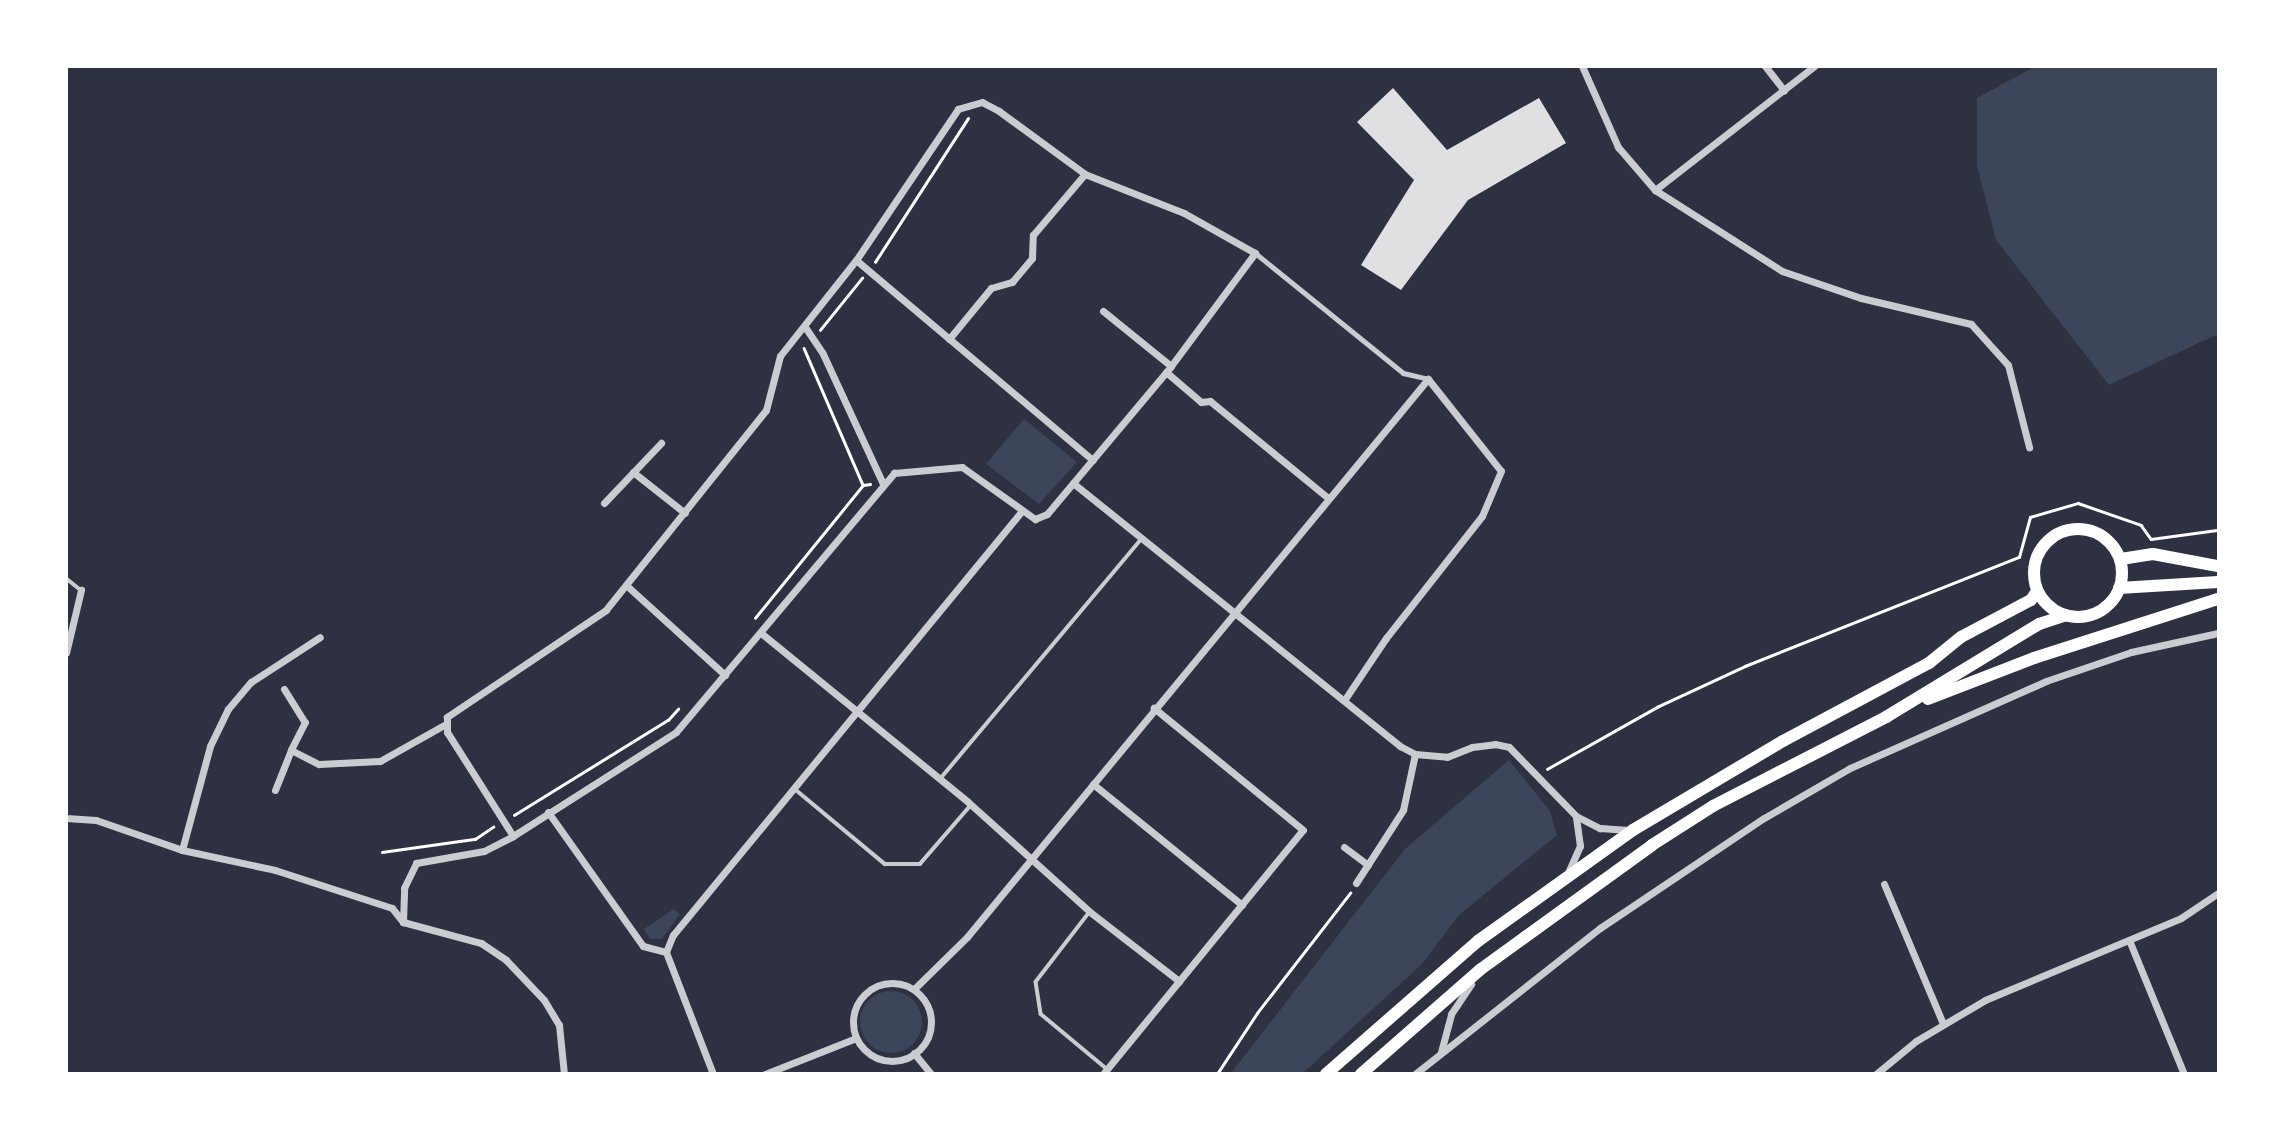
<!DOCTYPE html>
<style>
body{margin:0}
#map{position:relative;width:2285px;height:1140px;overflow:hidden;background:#2d3142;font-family:Inter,sans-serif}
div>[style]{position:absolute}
.green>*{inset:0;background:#3c4559}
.round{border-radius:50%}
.building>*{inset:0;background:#e0e0e3}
.path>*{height:2.5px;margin:-1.25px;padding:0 1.25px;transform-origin:1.25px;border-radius:1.25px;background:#fff}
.service>*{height:3.5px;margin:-1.75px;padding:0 1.75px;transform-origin:1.75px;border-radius:1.75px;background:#caccd0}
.pedestrian>*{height:5px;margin:-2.5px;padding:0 2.5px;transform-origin:2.5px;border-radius:2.5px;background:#caccd0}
.minor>*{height:7px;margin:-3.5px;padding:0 3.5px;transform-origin:3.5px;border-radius:3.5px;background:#caccd0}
.minor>.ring{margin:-3.5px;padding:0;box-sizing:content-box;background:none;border:7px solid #caccd0;border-radius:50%}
.primary>*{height:12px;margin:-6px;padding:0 6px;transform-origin:6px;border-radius:6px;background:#fff}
.primary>.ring{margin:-6px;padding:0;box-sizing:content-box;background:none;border:12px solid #fff;border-radius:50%}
span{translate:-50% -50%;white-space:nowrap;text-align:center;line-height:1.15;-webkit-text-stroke:5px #fff;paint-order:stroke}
.frame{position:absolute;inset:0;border:68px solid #fff;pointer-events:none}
</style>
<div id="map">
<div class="green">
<i style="clip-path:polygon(2036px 66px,2218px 67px,2218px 334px,2109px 385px,1996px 240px,1977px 166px,1977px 98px)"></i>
<i style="clip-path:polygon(1024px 419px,1077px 462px,1039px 504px,986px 464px)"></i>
<i style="clip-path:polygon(1509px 760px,1550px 811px,1557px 835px,1459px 915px,1422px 964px,1303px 1073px,1231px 1073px,1405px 849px)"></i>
<i style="clip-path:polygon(674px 909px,680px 914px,662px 939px,650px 939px,644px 929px)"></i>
<i class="round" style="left:860px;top:991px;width:62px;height:62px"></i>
</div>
<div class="building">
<i style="clip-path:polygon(1393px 88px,1447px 150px,1539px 98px,1566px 143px,1468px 200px,1401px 290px,1361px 265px,1414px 180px,1357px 122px)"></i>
</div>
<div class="path">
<i style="left:875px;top:262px;width:171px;rotate:-57.1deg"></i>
<i style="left:820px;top:330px;width:67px;rotate:-51.1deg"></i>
<i style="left:804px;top:348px;width:149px;rotate:66.7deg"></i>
<i style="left:755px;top:618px;width:171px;rotate:-50.9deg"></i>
<i style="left:863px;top:485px;width:7px;rotate:-8deg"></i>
<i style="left:1547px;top:769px;width:126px;rotate:-29.4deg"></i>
<i style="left:1657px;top:707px;width:97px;rotate:-25deg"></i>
<i style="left:1745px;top:666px;width:295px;rotate:-21.7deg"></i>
<i style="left:2019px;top:557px;width:41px;rotate:-74.6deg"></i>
<i style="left:2030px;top:517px;width:50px;rotate:-16.3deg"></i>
<i style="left:2078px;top:503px;width:67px;rotate:19.2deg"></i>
<i style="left:2141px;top:525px;width:17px;rotate:54deg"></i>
<i style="left:2151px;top:539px;width:68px;rotate:-7.7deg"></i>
<i style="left:514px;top:815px;width:181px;rotate:-31.7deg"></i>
<i style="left:668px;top:720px;width:15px;rotate:-48deg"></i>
<i style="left:382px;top:852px;width:94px;rotate:-8deg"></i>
<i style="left:475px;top:839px;width:22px;rotate:-34deg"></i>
<i style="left:1217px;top:1074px;width:73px;rotate:-56.7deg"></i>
<i style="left:1257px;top:1013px;width:152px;rotate:-52.2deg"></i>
</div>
<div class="service">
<i style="left:66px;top:578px;width:19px;rotate:39deg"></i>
<i style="left:940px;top:779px;width:311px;rotate:-50deg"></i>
<i style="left:795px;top:789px;width:117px;rotate:39.8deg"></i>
<i style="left:885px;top:864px;width:35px"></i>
<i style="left:920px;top:864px;width:78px;rotate:-49.2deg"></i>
<i style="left:1090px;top:912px;width:88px;rotate:127.6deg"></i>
<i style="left:1036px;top:982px;width:32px;rotate:81deg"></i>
<i style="left:1041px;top:1014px;width:86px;rotate:39.8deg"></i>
</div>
<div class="pedestrian">
<i style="left:1255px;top:253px;width:191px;rotate:39deg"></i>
<i style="left:1403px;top:373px;width:26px;rotate:13deg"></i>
</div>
<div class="minor">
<i style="left:1582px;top:66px;width:89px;rotate:66deg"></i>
<i style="left:1618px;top:147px;width:57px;rotate:49.3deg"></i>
<i style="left:1655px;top:190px;width:151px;rotate:32.5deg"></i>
<i style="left:1782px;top:271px;width:83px;rotate:18.9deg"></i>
<i style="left:1861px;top:298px;width:113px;rotate:13.3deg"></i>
<i style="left:1971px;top:324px;width:55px;rotate:47.9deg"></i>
<i style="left:2008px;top:365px;width:85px;rotate:75.6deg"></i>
<i style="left:1765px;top:66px;width:31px;rotate:52deg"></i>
<i style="left:1655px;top:190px;width:202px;rotate:-37.9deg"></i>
<i style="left:856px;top:260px;width:310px;rotate:40.2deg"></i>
<i style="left:1103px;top:311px;width:87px;rotate:39deg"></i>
<i style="left:805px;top:327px;width:32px;rotate:56deg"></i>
<i style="left:823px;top:354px;width:143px;rotate:65.2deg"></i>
<i style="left:949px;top:339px;width:66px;rotate:-50.5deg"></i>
<i style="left:991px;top:288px;width:22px;rotate:-16deg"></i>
<i style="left:1012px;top:282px;width:31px;rotate:-50deg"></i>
<i style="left:1032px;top:258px;width:23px;rotate:-88deg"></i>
<i style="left:1033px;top:235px;width:80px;rotate:-49.6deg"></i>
<i style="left:1166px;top:372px;width:46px;rotate:40.6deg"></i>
<i style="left:1201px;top:402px;width:9px;rotate:-6deg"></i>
<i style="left:1210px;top:401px;width:151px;rotate:39.4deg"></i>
<i style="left:633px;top:472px;width:66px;rotate:38.3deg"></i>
<i style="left:1073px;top:483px;width:420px;rotate:38.8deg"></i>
<i style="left:1400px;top:746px;width:17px;rotate:28deg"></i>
<i style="left:1415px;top:754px;width:32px;rotate:5deg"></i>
<i style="left:1447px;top:757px;width:27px;rotate:-22deg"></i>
<i style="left:1472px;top:747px;width:23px;rotate:-7deg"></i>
<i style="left:1495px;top:744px;width:14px;rotate:12deg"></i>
<i style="left:1509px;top:747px;width:96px;rotate:45.8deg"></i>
<i style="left:1576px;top:816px;width:27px;rotate:27deg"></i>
<i style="left:1600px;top:828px;width:32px;rotate:4deg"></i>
<i style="left:604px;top:503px;width:83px;rotate:-46.5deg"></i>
<i style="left:626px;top:585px;width:134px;rotate:42.3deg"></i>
<i style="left:761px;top:633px;width:267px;rotate:39.2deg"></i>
<i style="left:968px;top:802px;width:164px;rotate:42deg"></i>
<i style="left:1090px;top:912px;width:113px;rotate:37.8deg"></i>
<i style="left:66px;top:653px;width:65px;rotate:-76.6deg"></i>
<i style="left:284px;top:689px;width:39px;rotate:58deg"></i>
<i style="left:305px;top:722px;width:31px;rotate:117deg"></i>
<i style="left:1093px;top:784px;width:192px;rotate:39.1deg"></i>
<i style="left:275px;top:790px;width:43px;rotate:-68.2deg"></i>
<i style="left:291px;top:750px;width:31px;rotate:27deg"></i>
<i style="left:319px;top:764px;width:61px;rotate:-2.8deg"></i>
<i style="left:380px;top:761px;width:76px;rotate:-29.3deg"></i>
<i style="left:548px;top:812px;width:164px;rotate:54.7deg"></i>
<i style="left:643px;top:946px;width:24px;rotate:15deg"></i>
<i style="left:66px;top:818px;width:30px;rotate:4deg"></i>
<i style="left:96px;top:820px;width:91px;rotate:19.2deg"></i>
<i style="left:182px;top:850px;width:95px;rotate:12.1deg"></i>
<i style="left:275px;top:870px;width:123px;rotate:18deg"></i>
<i style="left:392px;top:908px;width:18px;rotate:52deg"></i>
<i style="left:403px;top:922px;width:81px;rotate:15.1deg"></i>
<i style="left:481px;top:943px;width:30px;rotate:34deg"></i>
<i style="left:506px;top:960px;width:55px;rotate:46.5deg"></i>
<i style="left:544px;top:1000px;width:29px;rotate:59deg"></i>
<i style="left:559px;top:1025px;width:49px;rotate:84.2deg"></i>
<i style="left:1344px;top:847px;width:30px;rotate:37deg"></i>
<i style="left:182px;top:850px;width:108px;rotate:-74.9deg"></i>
<i style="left:210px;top:746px;width:41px;rotate:-64.1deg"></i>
<i style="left:228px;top:709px;width:35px;rotate:-50deg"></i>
<i style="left:251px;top:682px;width:82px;rotate:-33.1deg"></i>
<i style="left:1567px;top:875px;width:32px;rotate:-66deg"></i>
<i style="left:1580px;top:846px;width:30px;rotate:-98deg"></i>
<i style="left:1356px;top:883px;width:87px;rotate:-57.2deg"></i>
<i style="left:1403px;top:810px;width:57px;rotate:-77.9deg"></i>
<i style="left:1884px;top:884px;width:152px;rotate:67.1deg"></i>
<i style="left:403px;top:922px;width:34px;rotate:-88deg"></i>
<i style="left:404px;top:888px;width:28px;rotate:-64deg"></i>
<i style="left:416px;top:863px;width:69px;rotate:-10deg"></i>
<i style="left:484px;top:851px;width:33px;rotate:-27deg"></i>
<i style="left:513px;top:836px;width:193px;rotate:-32.5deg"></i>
<i style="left:676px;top:732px;width:339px;rotate:-49.9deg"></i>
<i style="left:894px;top:473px;width:68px;rotate:-5deg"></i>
<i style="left:962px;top:467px;width:90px;rotate:35.5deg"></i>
<i style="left:1035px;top:519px;width:13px;rotate:-23deg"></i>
<i style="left:1047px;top:514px;width:193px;rotate:-50deg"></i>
<i style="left:1171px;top:366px;width:141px;rotate:-53.4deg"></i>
<i style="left:1255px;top:253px;width:81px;rotate:-150.6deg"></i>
<i style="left:1184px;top:213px;width:106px;rotate:-158.5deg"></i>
<i style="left:1085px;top:174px;width:107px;rotate:-143.8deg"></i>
<i style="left:999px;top:111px;width:19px;rotate:-152deg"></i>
<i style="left:982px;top:102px;width:25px;rotate:164deg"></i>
<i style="left:958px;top:109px;width:182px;rotate:124deg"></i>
<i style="left:856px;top:260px;width:122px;rotate:128.4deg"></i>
<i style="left:780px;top:356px;width:56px;rotate:104.5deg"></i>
<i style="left:766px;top:410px;width:256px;rotate:128.7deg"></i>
<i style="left:606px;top:610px;width:192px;rotate:146.1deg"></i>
<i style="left:447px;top:717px;width:15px;rotate:90deg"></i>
<i style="left:447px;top:732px;width:123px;rotate:57.6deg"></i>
<i style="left:2129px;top:940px;width:145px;rotate:67.7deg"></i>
<i class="ring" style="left:853px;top:983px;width:71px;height:71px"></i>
<i style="left:914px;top:989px;width:74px;rotate:-44.5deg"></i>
<i style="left:967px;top:937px;width:724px;rotate:-50.44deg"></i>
<i style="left:1428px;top:379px;width:117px;rotate:51.6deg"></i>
<i style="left:1501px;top:471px;width:49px;rotate:112.9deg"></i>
<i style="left:1482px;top:516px;width:155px;rotate:128.2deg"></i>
<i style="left:1386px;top:638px;width:73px;rotate:123.9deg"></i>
<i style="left:1441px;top:1052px;width:39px;rotate:-75deg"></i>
<i style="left:1451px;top:1014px;width:36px;rotate:-56deg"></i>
<i style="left:914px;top:1053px;width:27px;rotate:51deg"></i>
<i style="left:713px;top:1074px;width:131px;rotate:-111.1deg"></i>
<i style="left:666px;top:952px;width:18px;rotate:-68deg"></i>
<i style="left:673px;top:935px;width:548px;rotate:-50.56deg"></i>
<i style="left:765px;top:1074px;width:98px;rotate:-21.6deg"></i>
<i style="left:1103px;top:1074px;width:315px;rotate:-50.7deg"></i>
<i style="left:1303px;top:830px;width:193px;rotate:-140.7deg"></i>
<i style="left:1415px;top:1074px;width:236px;rotate:-38.3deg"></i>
<i style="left:1600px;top:928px;width:197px;rotate:-33.9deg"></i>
<i style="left:1764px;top:818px;width:99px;rotate:-30.2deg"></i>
<i style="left:1850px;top:768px;width:214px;rotate:-23.9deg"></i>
<i style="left:2046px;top:681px;width:90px;rotate:-18.8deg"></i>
<i style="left:2131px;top:652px;width:89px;rotate:-12.3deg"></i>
<i style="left:1876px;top:1074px;width:52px;rotate:-39.5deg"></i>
<i style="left:1916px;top:1041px;width:80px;rotate:-30.7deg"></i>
<i style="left:1985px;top:1000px;width:212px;rotate:-22.7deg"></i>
<i style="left:2181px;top:918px;width:45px;rotate:-34deg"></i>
</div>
<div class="primary">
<i class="ring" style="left:2034px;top:529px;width:76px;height:76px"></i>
<i style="left:2121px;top:559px;width:32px;rotate:-9deg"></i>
<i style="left:2153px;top:554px;width:66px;rotate:10.5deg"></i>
<i style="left:2119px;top:588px;width:99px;rotate:-3.5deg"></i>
<i style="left:1928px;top:699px;width:114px;rotate:-21.1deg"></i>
<i style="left:2034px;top:658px;width:193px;rotate:-17.8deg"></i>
<i style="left:1326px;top:1074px;width:202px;rotate:-41.2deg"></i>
<i style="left:1478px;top:941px;width:191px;rotate:-35.6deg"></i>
<i style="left:1633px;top:830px;width:174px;rotate:-30.7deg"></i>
<i style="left:1783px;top:741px;width:166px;rotate:-28.1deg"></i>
<i style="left:1929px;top:663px;width:41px;rotate:-39.1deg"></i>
<i style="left:1961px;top:637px;width:79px;rotate:-27.9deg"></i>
<i style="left:2031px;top:600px;width:11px;rotate:-56deg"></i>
<i style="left:1361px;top:1074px;width:159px;rotate:-41.2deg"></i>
<i style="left:1481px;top:969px;width:211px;rotate:-35.9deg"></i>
<i style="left:1652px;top:845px;width:72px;rotate:-32.6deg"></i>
<i style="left:1713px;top:806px;width:195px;rotate:-27.2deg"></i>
<i style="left:1886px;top:717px;width:179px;rotate:-31.3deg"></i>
<i style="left:2039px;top:624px;width:28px;rotate:-18deg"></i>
</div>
<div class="frame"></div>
</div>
